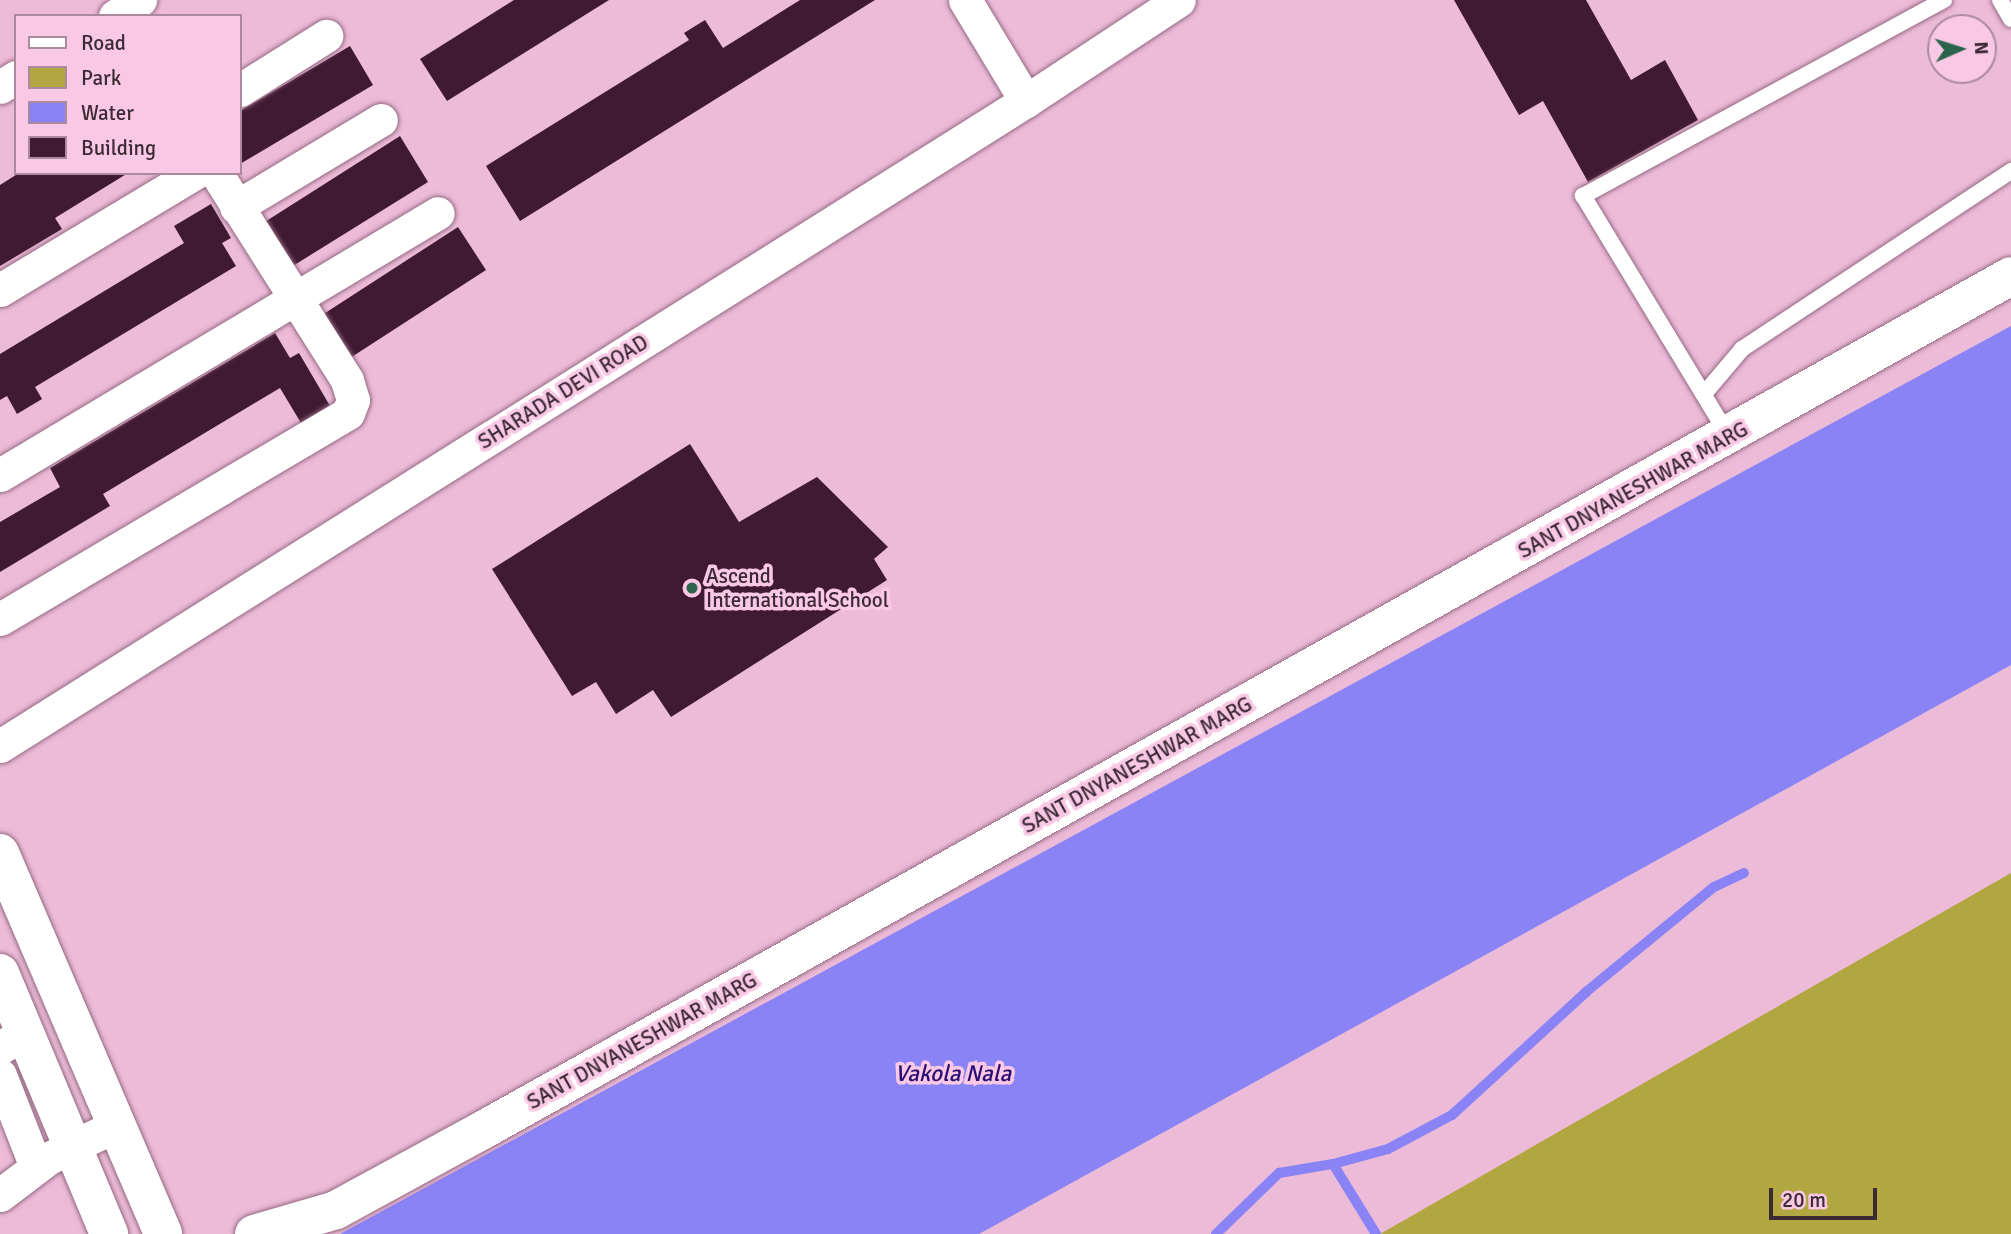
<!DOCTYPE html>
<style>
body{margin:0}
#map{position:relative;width:2011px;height:1234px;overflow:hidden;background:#ecbbd7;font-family:Signika,sans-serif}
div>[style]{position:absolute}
.green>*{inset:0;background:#b1a63f}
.water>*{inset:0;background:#8983f6}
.stream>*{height:10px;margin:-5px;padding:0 5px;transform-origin:5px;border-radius:5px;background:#8983f6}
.building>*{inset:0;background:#3f1a31}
.roads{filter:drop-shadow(0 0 2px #956a83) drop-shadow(0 0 2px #956a83)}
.service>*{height:16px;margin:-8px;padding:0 8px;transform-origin:8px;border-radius:8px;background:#fff}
.minor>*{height:33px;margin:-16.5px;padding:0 16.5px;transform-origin:16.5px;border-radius:16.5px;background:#fff}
.tertiary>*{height:38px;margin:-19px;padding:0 19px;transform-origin:19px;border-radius:19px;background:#fff}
.dots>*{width:19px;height:19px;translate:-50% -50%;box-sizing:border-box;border:4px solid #f9c8e4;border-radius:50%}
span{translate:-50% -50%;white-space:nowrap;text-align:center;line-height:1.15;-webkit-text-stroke:7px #f9c8e4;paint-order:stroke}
.street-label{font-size:21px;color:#3c2a35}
.poi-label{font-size:21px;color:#3c2a35}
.left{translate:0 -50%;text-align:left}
.water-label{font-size:23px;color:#280c73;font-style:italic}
.legend{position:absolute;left:14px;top:14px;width:228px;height:161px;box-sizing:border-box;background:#f9c8e4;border:2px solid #ad899e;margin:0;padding:9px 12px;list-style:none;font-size:21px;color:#3c2a35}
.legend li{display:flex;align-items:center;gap:14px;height:35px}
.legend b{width:35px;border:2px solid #ad899e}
.north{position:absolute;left:1927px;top:14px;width:70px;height:70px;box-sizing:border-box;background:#f9c8e4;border:2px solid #ad899e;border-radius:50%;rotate:87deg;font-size:19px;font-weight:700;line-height:28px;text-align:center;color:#3c2a35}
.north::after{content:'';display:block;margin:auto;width:24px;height:32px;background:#2b644c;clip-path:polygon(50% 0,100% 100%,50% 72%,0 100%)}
.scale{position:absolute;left:1769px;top:1188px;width:108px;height:32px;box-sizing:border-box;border:4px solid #3c2a35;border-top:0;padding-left:9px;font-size:21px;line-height:24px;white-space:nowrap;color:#3c2a35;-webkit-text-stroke:5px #f9c8e4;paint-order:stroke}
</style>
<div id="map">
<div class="green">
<i style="clip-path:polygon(2011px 873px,2011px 1234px,1380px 1234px)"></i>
</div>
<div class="water">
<i style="clip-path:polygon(2011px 326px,2011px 665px,979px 1234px,340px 1234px)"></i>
</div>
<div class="stream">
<i style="left:1333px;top:1164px;width:57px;rotate:-15.3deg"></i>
<i style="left:1388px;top:1149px;width:72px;rotate:-28deg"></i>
<i style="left:1452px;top:1115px;width:182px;rotate:-42.5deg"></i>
<i style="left:1586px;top:992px;width:166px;rotate:-39.4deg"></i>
<i style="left:1714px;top:887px;width:33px;rotate:-25deg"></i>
<i style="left:1216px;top:1234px;width:88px;rotate:-44.1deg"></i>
<i style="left:1279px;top:1173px;width:55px;rotate:-9.5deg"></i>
<i style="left:1333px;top:1164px;width:82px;rotate:58.4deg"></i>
</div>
<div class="building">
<i style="clip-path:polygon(514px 0,609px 0,447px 101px,420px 59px)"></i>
<i style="clip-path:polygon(800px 0,875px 0,520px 221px,486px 166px,689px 40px,684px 33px,705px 20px,723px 48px)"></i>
<i style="clip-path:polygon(1454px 0,1586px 0,1631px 80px,1665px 60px,1698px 120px,1588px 182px,1543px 101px,1519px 115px)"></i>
<i style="clip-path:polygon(350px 46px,373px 85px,240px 164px,240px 111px)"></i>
<i style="clip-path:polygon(400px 136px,428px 182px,288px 269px,260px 225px)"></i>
<i style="clip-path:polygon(19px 173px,128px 173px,55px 218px,62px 229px,0 266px,0 185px)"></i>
<i style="clip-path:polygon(211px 204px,231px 238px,222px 243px,236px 266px,35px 387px,42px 399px,17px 414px,7px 396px,0 400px,0 354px,184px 243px,174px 226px)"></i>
<i style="clip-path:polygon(458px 227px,486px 270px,347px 360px,319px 317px)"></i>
<i style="clip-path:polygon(275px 333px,290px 358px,299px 353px,333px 411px,304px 428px,280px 388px,103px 494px,110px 506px,0 572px,0 522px,60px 487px,50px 468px)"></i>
<i style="clip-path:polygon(690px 444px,739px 522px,817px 477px,888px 547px,874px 559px,887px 580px,671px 717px,653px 690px,616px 714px,596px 682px,572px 696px,492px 569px)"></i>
</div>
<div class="roads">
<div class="service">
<i style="left:2000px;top:0;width:22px;rotate:60deg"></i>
<i style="left:1704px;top:394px;width:59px;rotate:-49.8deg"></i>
<i style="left:1742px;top:349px;width:323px;rotate:-33.5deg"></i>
<i style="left:1728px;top:435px;width:280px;rotate:-121.2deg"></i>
<i style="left:1583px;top:196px;width:411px;rotate:-28.5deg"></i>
</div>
<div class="minor">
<i style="left:965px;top:0;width:118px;rotate:58.9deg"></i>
<i style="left:115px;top:16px;width:30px;rotate:-33deg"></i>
<i style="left:0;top:87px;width:19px;rotate:-32deg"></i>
<i style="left:240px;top:90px;width:102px;rotate:-32.1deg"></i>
<i style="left:236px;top:207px;width:169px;rotate:-31deg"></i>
<i style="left:0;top:290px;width:227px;rotate:-31deg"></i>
<i style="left:0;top:475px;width:510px;rotate:-30.89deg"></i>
<i style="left:0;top:619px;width:404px;rotate:-30.6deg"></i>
<i style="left:348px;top:413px;width:14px;rotate:-69deg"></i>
<i style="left:353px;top:400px;width:21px;rotate:-107deg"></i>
<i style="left:347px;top:380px;width:245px;rotate:-122.3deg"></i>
<i style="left:0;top:746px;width:1212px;rotate:-32.16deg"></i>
<i style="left:1026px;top:101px;width:183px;rotate:-33.4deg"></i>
<i style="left:0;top:1048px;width:28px;rotate:-32deg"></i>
<i style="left:0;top:1075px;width:99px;rotate:68.6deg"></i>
<i style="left:0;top:1195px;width:61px;rotate:-37.1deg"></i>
<i style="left:49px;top:1158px;width:76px;rotate:-25.9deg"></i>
</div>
<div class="tertiary">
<i style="left:0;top:853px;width:414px;rotate:66.8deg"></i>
<i style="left:0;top:973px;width:283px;rotate:67.3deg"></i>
<i style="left:254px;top:1234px;width:85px;rotate:-16.3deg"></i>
<i style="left:336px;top:1210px;width:167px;rotate:-28.6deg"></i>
<i style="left:483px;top:1130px;width:1750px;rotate:-29.2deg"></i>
</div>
</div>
<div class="dots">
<i style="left:692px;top:588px;background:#2b644c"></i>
</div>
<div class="street-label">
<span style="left:563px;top:392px;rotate:-32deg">SHARADA DEVI ROAD</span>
<span style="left:1633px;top:490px;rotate:-29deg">SANT DNYANESHWAR MARG</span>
<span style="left:1137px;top:765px;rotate:-29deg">SANT DNYANESHWAR MARG</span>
<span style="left:642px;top:1041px;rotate:-29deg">SANT DNYANESHWAR MARG</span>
</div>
<div class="poi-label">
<span class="left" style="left:706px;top:588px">Ascend<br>International School</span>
</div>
<div class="water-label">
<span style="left:953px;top:1074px">Vakola Nala</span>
</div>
<ul class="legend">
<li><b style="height:9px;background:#fff"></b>Road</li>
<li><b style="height:19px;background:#b1a63f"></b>Park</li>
<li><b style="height:19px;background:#8983f6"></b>Water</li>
<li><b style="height:19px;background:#3f1a31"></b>Building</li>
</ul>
<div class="north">N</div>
<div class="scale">20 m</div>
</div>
